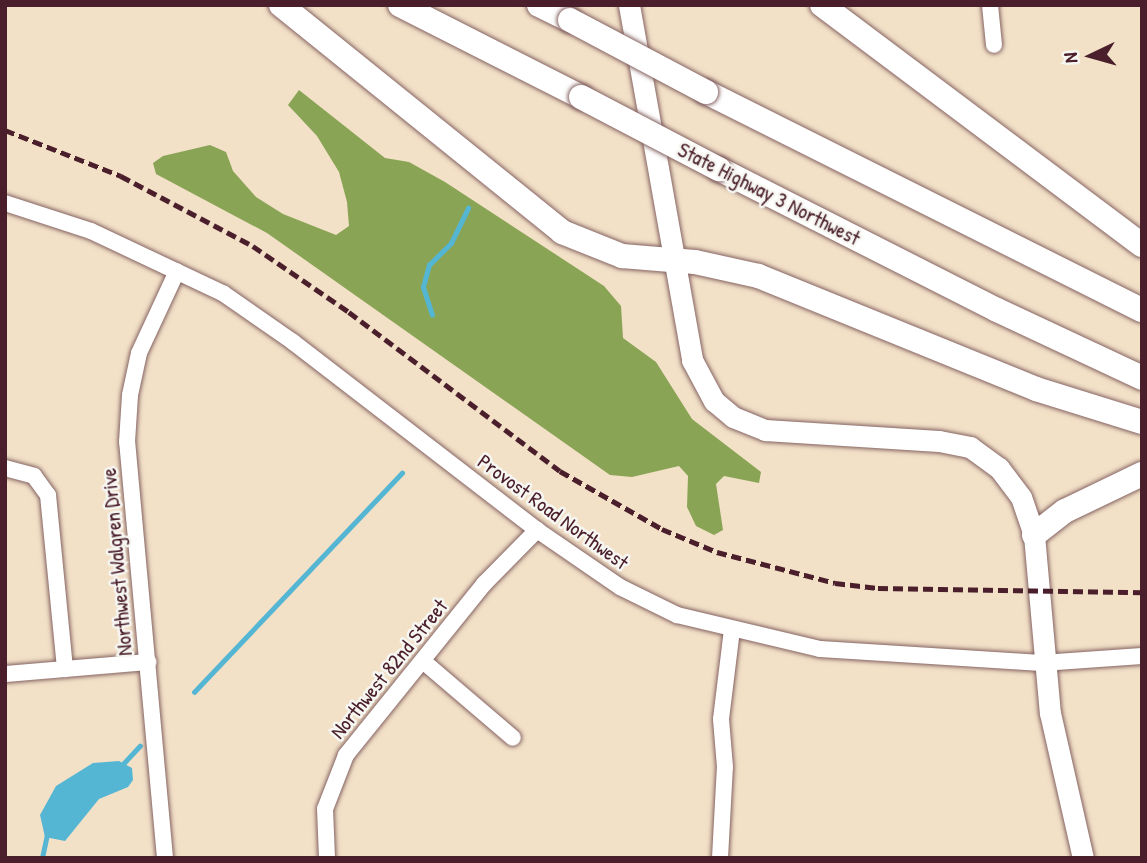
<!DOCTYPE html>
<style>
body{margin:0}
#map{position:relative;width:1147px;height:863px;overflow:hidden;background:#f2e0c7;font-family:"Patrick Hand",sans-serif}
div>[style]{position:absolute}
.forest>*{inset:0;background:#8aa456}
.water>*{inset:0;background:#55b6d4}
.stream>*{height:4.5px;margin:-2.25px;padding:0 2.25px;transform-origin:2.25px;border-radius:2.25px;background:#55b6d4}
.roads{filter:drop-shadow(0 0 2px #856362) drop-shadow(0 0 2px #856362)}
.minor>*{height:16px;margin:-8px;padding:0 8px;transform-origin:8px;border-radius:8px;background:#fff}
.major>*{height:21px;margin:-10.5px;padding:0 10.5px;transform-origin:10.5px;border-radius:10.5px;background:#fff}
.highway>*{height:24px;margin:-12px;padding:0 12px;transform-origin:12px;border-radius:12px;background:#fff}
.rail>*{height:4.5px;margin-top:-2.25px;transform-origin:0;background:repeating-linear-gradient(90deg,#4a1f2b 0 10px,transparent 0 15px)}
.bridges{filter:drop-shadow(0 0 2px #856362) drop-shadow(0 0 2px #856362)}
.highway-bridge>*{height:24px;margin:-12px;padding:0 12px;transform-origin:12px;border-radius:12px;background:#fff}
span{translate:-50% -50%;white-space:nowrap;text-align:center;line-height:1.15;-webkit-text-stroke:5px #f6f6f2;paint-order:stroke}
.street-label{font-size:21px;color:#4a1f2b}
.frame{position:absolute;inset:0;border:7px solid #4a1f2b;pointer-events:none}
.north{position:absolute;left:1056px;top:21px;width:70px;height:70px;-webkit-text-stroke:5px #f6f6f2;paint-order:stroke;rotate:265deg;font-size:19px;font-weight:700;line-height:28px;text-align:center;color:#4a1f2b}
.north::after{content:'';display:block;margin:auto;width:24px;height:32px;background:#4a1f2b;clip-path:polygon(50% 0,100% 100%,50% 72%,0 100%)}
</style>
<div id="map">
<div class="forest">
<i style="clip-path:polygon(299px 90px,385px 158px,409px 162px,445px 182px,604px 286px,621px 306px,623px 338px,656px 362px,692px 419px,761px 472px,759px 483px,724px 476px,716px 484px,723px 530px,714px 535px,696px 526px,687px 507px,688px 476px,679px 466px,632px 477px,610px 475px,267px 233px,156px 174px,153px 163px,163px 156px,210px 145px,226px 152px,233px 171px,256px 197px,283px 214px,336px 235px,349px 226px,347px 202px,339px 172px,317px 136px,288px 105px)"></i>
</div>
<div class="water">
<i style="clip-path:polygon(119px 761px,132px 768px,133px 780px,128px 787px,99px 799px,65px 841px,45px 837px,40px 815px,56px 786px,93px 763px)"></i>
</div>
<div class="stream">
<i style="left:432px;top:315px;width:29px;rotate:-108deg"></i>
<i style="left:423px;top:287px;width:23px;rotate:-75deg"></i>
<i style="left:429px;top:265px;width:31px;rotate:-45deg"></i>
<i style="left:451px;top:243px;width:39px;rotate:-64deg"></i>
<i style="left:194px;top:692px;width:302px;rotate:-46.5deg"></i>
<i style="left:122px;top:765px;width:26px;rotate:-47deg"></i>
<i style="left:42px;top:858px;width:24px;rotate:-78deg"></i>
</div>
<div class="roads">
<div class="minor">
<i style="left:990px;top:5px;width:40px;rotate:84.3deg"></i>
<i style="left:5px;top:203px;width:90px;rotate:18deg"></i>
<i style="left:91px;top:231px;width:147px;rotate:25.3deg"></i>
<i style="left:224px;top:294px;width:84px;rotate:34.8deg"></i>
<i style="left:293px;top:342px;width:308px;rotate:37.6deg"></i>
<i style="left:537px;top:530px;width:101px;rotate:34.5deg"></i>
<i style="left:620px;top:587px;width:64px;rotate:26.2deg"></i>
<i style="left:677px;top:615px;width:147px;rotate:13.4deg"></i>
<i style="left:820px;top:649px;width:222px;rotate:3.6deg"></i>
<i style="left:1042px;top:663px;width:100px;rotate:-4deg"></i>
<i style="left:5px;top:468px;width:30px;rotate:15deg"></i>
<i style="left:34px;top:476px;width:24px;rotate:54deg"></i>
<i style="left:48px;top:495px;width:175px;rotate:84.4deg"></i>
<i style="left:423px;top:661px;width:118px;rotate:40.5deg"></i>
<i style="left:5px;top:674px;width:144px;rotate:-4.8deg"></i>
<i style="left:165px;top:858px;width:418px;rotate:-95.2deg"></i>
<i style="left:127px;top:442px;width:47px;rotate:-86.3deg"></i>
<i style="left:130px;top:395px;width:43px;rotate:-77.9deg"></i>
<i style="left:139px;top:353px;width:90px;rotate:-65.1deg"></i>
<i style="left:327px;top:858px;width:49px;rotate:-92.3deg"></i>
<i style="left:325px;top:809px;width:58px;rotate:-68.7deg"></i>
<i style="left:346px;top:755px;width:220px;rotate:-51.1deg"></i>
<i style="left:484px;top:584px;width:76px;rotate:-45.5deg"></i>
<i style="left:720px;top:858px;width:91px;rotate:-86.9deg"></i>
<i style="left:725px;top:767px;width:48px;rotate:-94.8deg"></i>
<i style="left:721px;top:719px;width:90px;rotate:-83deg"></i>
</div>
<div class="major">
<i style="left:629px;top:5px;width:361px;rotate:79.9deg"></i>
<i style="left:692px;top:360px;width:47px;rotate:61.8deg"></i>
<i style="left:714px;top:401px;width:25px;rotate:40deg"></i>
<i style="left:733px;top:417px;width:35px;rotate:22deg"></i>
<i style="left:765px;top:430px;width:174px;rotate:3.6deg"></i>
<i style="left:939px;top:441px;width:32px;rotate:11deg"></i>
<i style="left:970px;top:447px;width:36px;rotate:36deg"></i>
<i style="left:999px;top:468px;width:36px;rotate:53deg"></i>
<i style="left:1021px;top:497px;width:40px;rotate:71.1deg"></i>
<i style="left:1034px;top:535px;width:179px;rotate:84.9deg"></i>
<i style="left:1050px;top:713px;width:149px;rotate:77.2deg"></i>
</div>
<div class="highway">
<i style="left:281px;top:5px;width:361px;rotate:38.9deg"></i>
<i style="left:562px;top:232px;width:65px;rotate:21.8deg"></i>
<i style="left:622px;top:256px;width:73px;rotate:4.7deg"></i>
<i style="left:695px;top:262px;width:65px;rotate:12.5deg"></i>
<i style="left:758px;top:276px;width:300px;rotate:22.1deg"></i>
<i style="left:1036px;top:389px;width:111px;rotate:17.3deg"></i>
<i style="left:400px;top:5px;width:203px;rotate:26.9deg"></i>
<i style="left:539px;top:5px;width:34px;rotate:26deg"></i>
<i style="left:822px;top:5px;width:400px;rotate:36.9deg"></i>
<i style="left:706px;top:92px;width:487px;rotate:26.6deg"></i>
<i style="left:719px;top:169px;width:312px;rotate:26.9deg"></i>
<i style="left:997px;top:310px;width:160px;rotate:25.1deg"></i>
<i style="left:1034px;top:535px;width:39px;rotate:-38deg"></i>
<i style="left:1065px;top:511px;width:85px;rotate:-25.7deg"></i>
</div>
</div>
<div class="rail">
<i style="left:5px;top:130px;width:125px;rotate:21.6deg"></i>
<i style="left:121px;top:176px;width:149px;rotate:27.9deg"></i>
<i style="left:253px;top:246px;width:116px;rotate:34.5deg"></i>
<i style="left:349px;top:312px;width:264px;rotate:37deg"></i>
<i style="left:560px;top:471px;width:117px;rotate:29.6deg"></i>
<i style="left:662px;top:529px;width:60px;rotate:22.7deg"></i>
<i style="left:717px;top:552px;width:122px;rotate:14.7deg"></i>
<i style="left:835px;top:583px;width:43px;rotate:6.6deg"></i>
<i style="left:878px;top:588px;width:264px;rotate:0.9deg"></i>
</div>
<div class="bridges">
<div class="highway-bridge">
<i style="left:570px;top:20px;width:154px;rotate:27.9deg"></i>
<i style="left:581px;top:97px;width:156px;rotate:27.6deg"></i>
</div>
</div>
<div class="street-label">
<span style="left:769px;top:194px;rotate:27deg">State Highway 3 Northwest</span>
<span style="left:553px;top:512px;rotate:36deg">Provost Road Northwest</span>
<span style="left:117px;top:562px;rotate:-95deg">Northwest Walgren Drive</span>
<span style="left:389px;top:669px;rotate:-51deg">Northwest 82nd Street</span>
</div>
<div class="frame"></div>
<div class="north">N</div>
</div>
